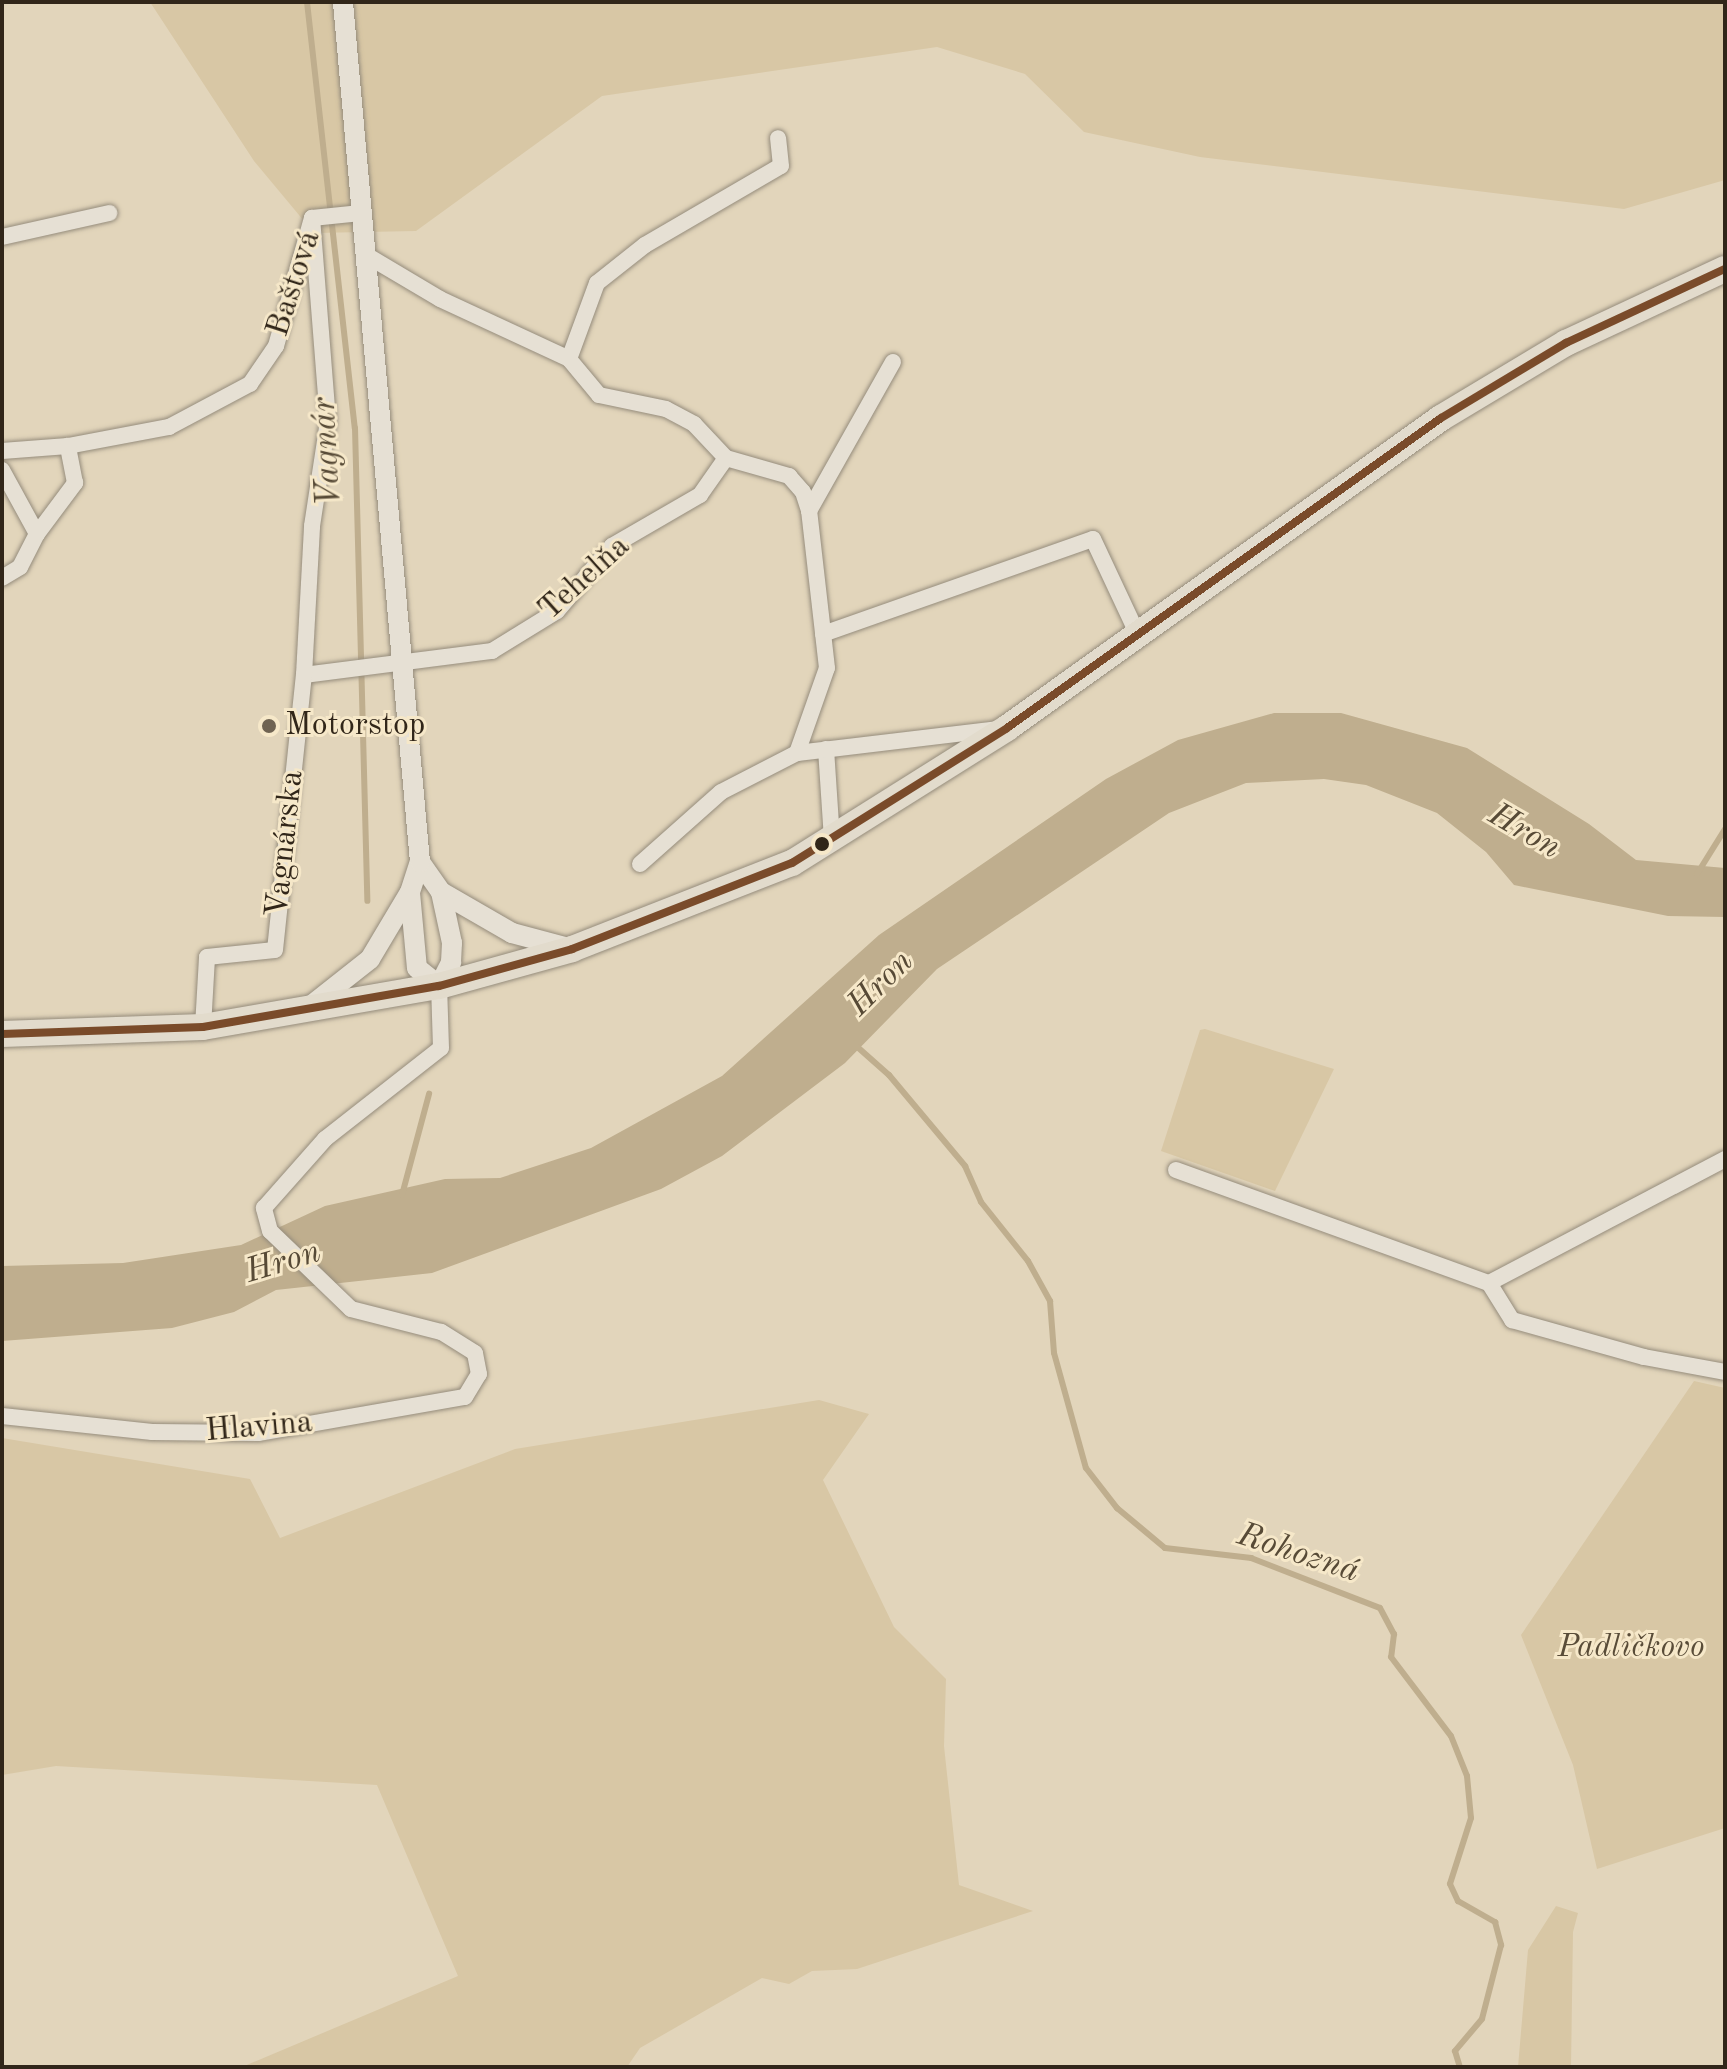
<!DOCTYPE html>
<meta charset="utf-8">
<style>
body{margin:0}
#map{position:relative;width:1727px;height:2069px;overflow:hidden;background:#e2d5bb;font-family:"Old Standard TT",serif}
div>[style]{position:absolute}
.green>*{inset:0;background:#d8c7a5}
.water>*{inset:0;background:#bfae8e}
.stream>*{height:6px;margin:-3px;padding:0 3px;transform-origin:3px;border-radius:3px;background:#bfae8e}
.roads{filter:drop-shadow(0 0 2px #958c7c) drop-shadow(0 0 2px #958c7c)}
.minor>*{height:16px;margin:-8px;padding:0 8px;transform-origin:8px;border-radius:8px;background:#e6e0d4}
.tertiary>*{height:20px;margin:-10px;padding:0 10px;transform-origin:10px;border-radius:10px;background:#e6e0d4}
.primary>*{height:26px;margin:-13px;padding:0 13px;transform-origin:13px;border-radius:13px;background:#e2dbcc}
.bus-1>*{height:8px;margin:-4px;padding:0 4px;transform-origin:4px;border-radius:4px;background:#7a4b2a}
.dots>*{width:22px;height:22px;translate:-50% -50%;box-sizing:border-box;border:4px solid #f6e8c9;border-radius:50%}
span{translate:-50% -50%;white-space:nowrap;text-align:center;line-height:1.15;-webkit-text-stroke:6px #f6e8c9;paint-order:stroke}
.street-label{font-size:32px;color:#312619}
.poi-label{font-size:32px;color:#312619}
.left{translate:0 -50%;text-align:left}
.park-label{font-size:32px;color:#594c38;font-style:italic}
.water-label{font-size:34px;color:#574a36;font-style:italic}
.frame{position:absolute;inset:0;border:4px solid #312619;pointer-events:none}
</style>
<div id="map">
<div class="green">
<i style="clip-path:polygon(150px 2px,1725px 2px,1725px 180px,1624px 209px,1200px 157px,1084px 132px,1025px 74px,937px 47px,602px 96px,416px 231px,314px 233px,254px 161px)"></i>
<i style="clip-path:polygon(1205px 1029px,1334px 1069px,1275px 1191px,1161px 1151px,1200px 1030px)"></i>
<i style="clip-path:polygon(1694px 1381px,1725px 1388px,1725px 1828px,1597px 1869px,1573px 1765px,1521px 1635px)"></i>
<i style="clip-path:polygon(819px 1400px,869px 1414px,823px 1480px,894px 1627px,946px 1679px,944px 1746px,959px 1885px,1033px 1911px,857px 1969px,812px 1971px,789px 1984px,762px 1978px,640px 2048px,627px 2067px,242px 2067px,458px 1976px,377px 1785px,56px 1766px,2px 1775px,2px 1438px,250px 1479px,280px 1538px,515px 1449px)"></i>
<i style="clip-path:polygon(1556px 1906px,1578px 1913px,1573px 1932px,1571px 2067px,1518px 2067px,1528px 1950px)"></i>
</div>
<div class="water">
<i style="clip-path:polygon(1274px 713px,1341px 713px,1467px 748px,1589px 824px,1636px 860px,1725px 868px,1725px 917px,1668px 916px,1514px 885px,1486px 852px,1437px 813px,1366px 785px,1324px 779px,1246px 783px,1169px 813px,937px 969px,845px 1063px,722px 1156px,661px 1189px,432px 1273px,276px 1290px,234px 1312px,172px 1328px,2px 1341px,2px 1266px,123px 1263px,241px 1245px,325px 1206px,445px 1179px,500px 1178px,591px 1148px,722px 1076px,879px 935px,1106px 779px,1178px 740px)"></i>
</div>
<div class="stream">
<i style="left:307px;top:2px;width:429px;rotate:83.6deg"></i>
<i style="left:355px;top:428px;width:473px;rotate:88.5deg"></i>
<i style="left:1697px;top:874px;width:53px;rotate:-58.1deg"></i>
<i style="left:854px;top:1044px;width:47px;rotate:41.5deg"></i>
<i style="left:889px;top:1075px;width:119px;rotate:50.1deg"></i>
<i style="left:965px;top:1166px;width:39px;rotate:66deg"></i>
<i style="left:981px;top:1202px;width:75px;rotate:51.5deg"></i>
<i style="left:1028px;top:1261px;width:46px;rotate:61.2deg"></i>
<i style="left:1050px;top:1301px;width:52px;rotate:85.6deg"></i>
<i style="left:1054px;top:1353px;width:119px;rotate:74.5deg"></i>
<i style="left:1086px;top:1468px;width:51px;rotate:52.2deg"></i>
<i style="left:1117px;top:1508px;width:62px;rotate:39.8deg"></i>
<i style="left:1165px;top:1548px;width:87px;rotate:6.6deg"></i>
<i style="left:1251px;top:1558px;width:138px;rotate:21.2deg"></i>
<i style="left:1380px;top:1608px;width:30px;rotate:62deg"></i>
<i style="left:1394px;top:1634px;width:23px;rotate:97deg"></i>
<i style="left:1391px;top:1657px;width:99px;rotate:52.8deg"></i>
<i style="left:1451px;top:1736px;width:43px;rotate:68.2deg"></i>
<i style="left:1467px;top:1776px;width:42px;rotate:84.6deg"></i>
<i style="left:1471px;top:1818px;width:69px;rotate:107.7deg"></i>
<i style="left:1450px;top:1884px;width:19px;rotate:65deg"></i>
<i style="left:1458px;top:1901px;width:43px;rotate:29.6deg"></i>
<i style="left:1495px;top:1922px;width:24px;rotate:75deg"></i>
<i style="left:1501px;top:1945px;width:76px;rotate:104.4deg"></i>
<i style="left:1482px;top:2019px;width:42px;rotate:130.2deg"></i>
<i style="left:1455px;top:2051px;width:17px;rotate:73deg"></i>
<i style="left:402px;top:1195px;width:105px;rotate:-75deg"></i>
</div>
<div class="roads">
<div class="minor">
<i style="left:2px;top:237px;width:110px;rotate:-12.6deg"></i>
<i style="left:366px;top:255px;width:86px;rotate:30.7deg"></i>
<i style="left:440px;top:299px;width:142px;rotate:24.9deg"></i>
<i style="left:569px;top:359px;width:47px;rotate:50.2deg"></i>
<i style="left:599px;top:395px;width:68px;rotate:11.8deg"></i>
<i style="left:666px;top:409px;width:32px;rotate:28deg"></i>
<i style="left:694px;top:424px;width:47px;rotate:46.7deg"></i>
<i style="left:726px;top:458px;width:66px;rotate:15.9deg"></i>
<i style="left:789px;top:476px;width:21px;rotate:49deg"></i>
<i style="left:803px;top:492px;width:20px;rotate:72deg"></i>
<i style="left:809px;top:511px;width:171px;rotate:-60.6deg"></i>
<i style="left:569px;top:359px;width:81px;rotate:-69.8deg"></i>
<i style="left:597px;top:283px;width:61px;rotate:-38.4deg"></i>
<i style="left:645px;top:245px;width:157px;rotate:-30.2deg"></i>
<i style="left:781px;top:166px;width:28px;rotate:-96deg"></i>
<i style="left:2px;top:451px;width:66px;rotate:-4.3deg"></i>
<i style="left:68px;top:446px;width:103px;rotate:-10.7deg"></i>
<i style="left:169px;top:427px;width:92px;rotate:-28deg"></i>
<i style="left:250px;top:384px;width:46px;rotate:-55.6deg"></i>
<i style="left:276px;top:346px;width:133px;rotate:-74.3deg"></i>
<i style="left:312px;top:218px;width:49px;rotate:-5.8deg"></i>
<i style="left:2px;top:470px;width:73px;rotate:61.3deg"></i>
<i style="left:2px;top:578px;width:21px;rotate:-31deg"></i>
<i style="left:20px;top:567px;width:37px;rotate:-63deg"></i>
<i style="left:37px;top:534px;width:64px;rotate:-53.3deg"></i>
<i style="left:75px;top:483px;width:38px;rotate:-101deg"></i>
<i style="left:823px;top:634px;width:286px;rotate:-19.4deg"></i>
<i style="left:1093px;top:539px;width:106px;rotate:64.9deg"></i>
<i style="left:304px;top:675px;width:190px;rotate:-7.3deg"></i>
<i style="left:492px;top:651px;width:76px;rotate:-31.6deg"></i>
<i style="left:557px;top:611px;width:85px;rotate:-49.8deg"></i>
<i style="left:612px;top:546px;width:102px;rotate:-30.1deg"></i>
<i style="left:700px;top:495px;width:45px;rotate:-54.9deg"></i>
<i style="left:826px;top:749px;width:90px;rotate:86.2deg"></i>
<i style="left:797px;top:753px;width:90px;rotate:-70.6deg"></i>
<i style="left:827px;top:668px;width:158px;rotate:-96.5deg"></i>
<i style="left:640px;top:864px;width:108px;rotate:-41.6deg"></i>
<i style="left:721px;top:792px;width:85px;rotate:-27.2deg"></i>
<i style="left:797px;top:753px;width:202px;rotate:-6.8deg"></i>
<i style="left:203px;top:1027px;width:70px;rotate:-86.7deg"></i>
<i style="left:207px;top:957px;width:68px;rotate:-5.9deg"></i>
<i style="left:275px;top:950px;width:277px;rotate:-84deg"></i>
<i style="left:304px;top:675px;width:149px;rotate:-86.9deg"></i>
<i style="left:312px;top:526px;width:106px;rotate:-81.3deg"></i>
<i style="left:328px;top:421px;width:204px;rotate:-94.5deg"></i>
<i style="left:1176px;top:1170px;width:333px;rotate:19.9deg"></i>
<i style="left:1489px;top:1283px;width:267px;rotate:-27.7deg"></i>
<i style="left:1489px;top:1283px;width:44px;rotate:58.1deg"></i>
<i style="left:1512px;top:1320px;width:137px;rotate:15.7deg"></i>
<i style="left:1644px;top:1357px;width:82px;rotate:10.5deg"></i>
<i style="left:2px;top:1416px;width:151px;rotate:6.1deg"></i>
<i style="left:152px;top:1432px;width:106px;rotate:0.5deg"></i>
<i style="left:258px;top:1433px;width:210px;rotate:-9.9deg"></i>
<i style="left:465px;top:1397px;width:27px;rotate:-59deg"></i>
<i style="left:479px;top:1374px;width:21px;rotate:-101deg"></i>
<i style="left:475px;top:1353px;width:40px;rotate:-148deg"></i>
<i style="left:441px;top:1332px;width:93px;rotate:-165.7deg"></i>
<i style="left:351px;top:1309px;width:112px;rotate:-136.1deg"></i>
<i style="left:270px;top:1231px;width:24px;rotate:-105deg"></i>
<i style="left:264px;top:1208px;width:92px;rotate:-48.5deg"></i>
<i style="left:325px;top:1139px;width:147px;rotate:-38.1deg"></i>
<i style="left:441px;top:1048px;width:62px;rotate:-91.8deg"></i>
</div>
<div class="tertiary">
<i style="left:441px;top:892px;width:82px;rotate:30deg"></i>
<i style="left:512px;top:933px;width:62px;rotate:14.9deg"></i>
<i style="left:410px;top:893px;width:75px;rotate:84.7deg"></i>
<i style="left:417px;top:968px;width:28px;rotate:39deg"></i>
<i style="left:439px;top:986px;width:27px;rotate:-63deg"></i>
<i style="left:451px;top:962px;width:19px;rotate:-87deg"></i>
<i style="left:452px;top:943px;width:52px;rotate:-102.2deg"></i>
<i style="left:441px;top:892px;width:37px;rotate:-125deg"></i>
<i style="left:308px;top:1008px;width:79px;rotate:-38.3deg"></i>
<i style="left:370px;top:959px;width:78px;rotate:-59.2deg"></i>
<i style="left:410px;top:892px;width:32px;rotate:-72deg"></i>
<i style="left:420px;top:862px;width:863px;rotate:-95.12deg"></i>
</div>
<div class="primary">
<i style="left:2px;top:1034px;width:201px;rotate:-2deg"></i>
<i style="left:203px;top:1027px;width:240px;rotate:-9.9deg"></i>
<i style="left:439px;top:986px;width:138px;rotate:-15.5deg"></i>
<i style="left:572px;top:949px;width:236px;rotate:-21.4deg"></i>
<i style="left:792px;top:863px;width:254px;rotate:-32.1deg"></i>
<i style="left:1007px;top:728px;width:533px;rotate:-35.54deg"></i>
<i style="left:1441px;top:418px;width:146px;rotate:-31deg"></i>
<i style="left:1566px;top:343px;width:175px;rotate:-25deg"></i>
</div>
</div>
<div class="bus-1">
<i style="left:2px;top:1034px;width:201px;rotate:-2deg"></i>
<i style="left:203px;top:1027px;width:240px;rotate:-9.9deg"></i>
<i style="left:439px;top:986px;width:138px;rotate:-15.5deg"></i>
<i style="left:572px;top:949px;width:236px;rotate:-21.4deg"></i>
<i style="left:792px;top:863px;width:254px;rotate:-32.1deg"></i>
<i style="left:1007px;top:728px;width:533px;rotate:-35.54deg"></i>
<i style="left:1441px;top:418px;width:146px;rotate:-31deg"></i>
<i style="left:1566px;top:343px;width:175px;rotate:-25deg"></i>
</div>
<div class="dots">
<i style="left:269px;top:726px;background:#6f6352"></i>
<i style="left:822px;top:844px;background:#312619"></i>
</div>
<div class="street-label">
<span style="left:295px;top:284px;rotate:-72deg">Baštová</span>
<span style="left:585px;top:579px;rotate:-42deg">Tehelňa</span>
<span style="left:286px;top:844px;rotate:-84deg">Vagnárska</span>
<span style="left:259px;top:1428px;rotate:-5deg">Hlavina</span>
</div>
<div class="poi-label">
<span class="left" style="left:285px;top:726px">Motorstop</span>
</div>
<div class="park-label">
<span style="left:1631px;top:1648px">Padličkovo</span>
</div>
<div class="water-label">
<span style="left:328px;top:452px;rotate:-93deg">Vagnár</span>
<span style="left:1524px;top:832px;rotate:30deg">Hron</span>
<span style="left:881px;top:984px;rotate:-45deg">Hron</span>
<span style="left:283px;top:1263px;rotate:-17deg">Hron</span>
<span style="left:1298px;top:1554px;rotate:18deg">Rohozná</span>
</div>
<div class="frame"></div>
</div>
